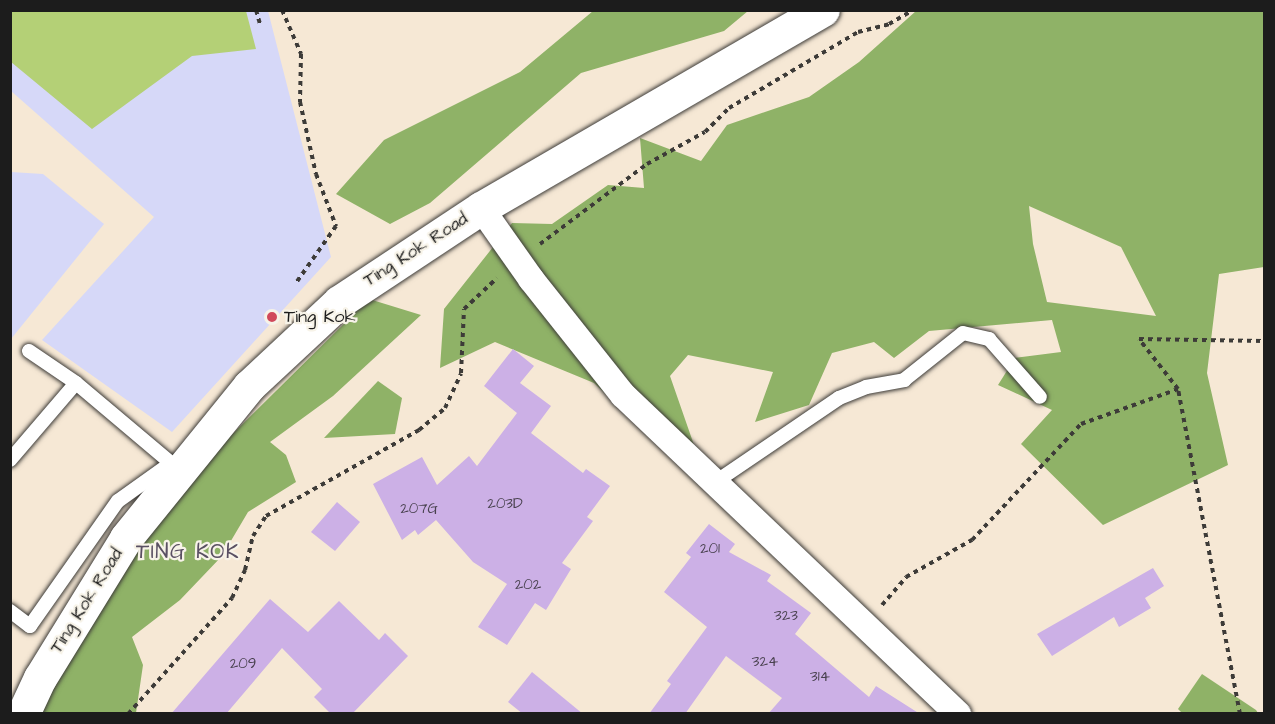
<!DOCTYPE html>
<style>
body{margin:0}
#map{position:relative;width:1275px;height:724px;overflow:hidden;background:#f6e8d5;font-family:"Architects Daughter",sans-serif}
div>[style]{position:absolute}
.built>*{inset:0;background:#d6d8f8}
.green>*{inset:0;background:#b4d076}
.forest>*{inset:0;background:#8fb267}
.building>*{inset:0;background:#ccb0e6}
.path>*{height:4px;margin-top:-2px;transform-origin:0;background:repeating-linear-gradient(90deg,#3d3b38 0 4.5px,transparent 0 9px)}
.roads{filter:drop-shadow(0 0 2px #3d3b38) drop-shadow(0 0 2px #3d3b38)}
.service>*{height:14px;margin:-7px;padding:0 7px;transform-origin:7px;border-radius:7px;background:#fff}
.minor>*{height:26px;margin:-13px;padding:0 13px;transform-origin:13px;border-radius:13px;background:#fff}
.secondary>*{height:33px;margin:-16.5px;padding:0 16.5px;transform-origin:16.5px;border-radius:16.5px;background:#fff}
.dots>*{width:16px;height:16px;translate:-50% -50%;box-sizing:border-box;border:3px solid #f7f3e8;border-radius:50%}
span{translate:-50% -50%;white-space:nowrap;text-align:center;line-height:1.15;-webkit-text-stroke:4.5px #f7f3e8;paint-order:stroke}
.number-label{font-size:15px;color:#48414e}
.number-label span{-webkit-text-stroke-width:0}
.street-label{font-size:18px;color:#1c1c1c}
.poi-label{font-size:18px;color:#1c1c1c}
.left{translate:0 -50%;text-align:left}
.quarter-label{font-size:21px;color:#5a5063;letter-spacing:1.5px}
.frame{position:absolute;inset:0;border:12px solid #1c1c1c;pointer-events:none}
</style>
<div id="map">
<div class="built">
<i style="clip-path:polygon(11px 11px,268px 11px,331px 257px,172px 432px,42px 340px,154px 217px,11px 91px)"></i>
<i style="clip-path:polygon(11px 172px,43px 174px,104px 224px,11px 339px)"></i>
</div>
<div class="green">
<i style="clip-path:polygon(10px 11px,246px 11px,256px 49px,192px 56px,92px 129px,11px 62px)"></i>
</div>
<div class="forest">
<i style="clip-path:polygon(593px 11px,748px 11px,724px 31px,581px 73px,430px 203px,390px 224px,336px 194px,384px 140px,520px 72px)"></i>
<i style="clip-path:polygon(evenodd,916px 11px,1264px 11px,1264px 267px,1219px 274px,1207px 373px,1228px 465px,1103px 525px,1021px 444px,1052px 410px,998px 385px,1015px 358px,1061px 352px,1052px 320px,929px 331px,894px 358px,874px 342px,832px 353px,809px 405px,755px 422px,773px 372px,688px 355px,670px 376px,694px 445px,685px 469px,594px 383px,495px 342px,440px 368px,444px 309px,512px 223px,552px 224px,608px 185px,644px 188px,640px 138px,701px 161px,727px 125px,809px 97px,859px 62px,916px 11px,1029px 206px,1121px 247px,1156px 316px,1047px 302px,1033px 244px,1029px 206px)"></i>
<i style="clip-path:polygon(369px 299px,421px 315px,333px 396px,270px 442px,286px 455px,296px 482px,248px 512px,222px 556px,180px 600px,132px 637px,143px 665px,136px 713px,34px 713px,79px 618px,101px 611px,114px 583px,188px 478px)"></i>
<i style="clip-path:polygon(378px 381px,402px 398px,395px 434px,324px 438px)"></i>
<i style="clip-path:polygon(1202px 674px,1256px 710px,1258px 713px,1182px 713px,1178px 709px)"></i>
</div>
<div class="building">
<i style="clip-path:polygon(513px 349px,534px 366px,520px 383px,551px 406px,531px 433px,583px 473px,586px 469px,610px 486px,587px 517px,593px 521px,562px 563px,571px 569px,546px 610px,535px 603px,507px 645px,478px 627px,507px 584px,473px 562px,436px 520px,418px 535px,415px 530px,402px 540px,373px 484px,422px 457px,437px 485px,469px 456px,477px 466px,517px 413px,484px 386px)"></i>
<i style="clip-path:polygon(337px 502px,360px 522px,335px 551px,311px 532px)"></i>
<i style="clip-path:polygon(709px 524px,735px 544px,729px 552px,771px 575px,767px 581px,811px 613px,795px 634px,869px 697px,876px 686px,920px 714px,768px 714px,782px 698px,726px 656px,685px 714px,649px 714px,671px 684px,667px 681px,707px 627px,664px 592px,691px 557px,686px 553px)"></i>
<i style="clip-path:polygon(1153px 568px,1164px 586px,1145px 598px,1151px 608px,1119px 627px,1114px 617px,1052px 656px,1037px 634px)"></i>
<i style="clip-path:polygon(270px 599px,308px 632px,339px 601px,379px 640px,385px 633px,408px 656px,352px 714px,331px 714px,314px 697px,322px 689px,282px 648px,226px 714px,171px 714px)"></i>
<i style="clip-path:polygon(532px 672px,583px 714px,523px 714px,508px 702px)"></i>
</div>
<div class="path">
<i style="left:256px;top:10px;width:15px;rotate:74deg"></i>
<i style="left:282px;top:10px;width:48px;rotate:66.6deg"></i>
<i style="left:301px;top:54px;width:48px;rotate:91.2deg"></i>
<i style="left:300px;top:102px;width:74px;rotate:77.5deg"></i>
<i style="left:316px;top:174px;width:56px;rotate:69deg"></i>
<i style="left:336px;top:226px;width:70px;rotate:125.1deg"></i>
<i style="left:540px;top:244px;width:134px;rotate:-36.8deg"></i>
<i style="left:647px;top:164px;width:66px;rotate:-28.9deg"></i>
<i style="left:705px;top:132px;width:34px;rotate:-45deg"></i>
<i style="left:729px;top:108px;width:150px;rotate:-30.5deg"></i>
<i style="left:858px;top:32px;width:32px;rotate:-14deg"></i>
<i style="left:889px;top:24px;width:28px;rotate:-30deg"></i>
<i style="left:882px;top:605px;width:37px;rotate:-49deg"></i>
<i style="left:906px;top:577px;width:76px;rotate:-29.3deg"></i>
<i style="left:972px;top:540px;width:159px;rotate:-46.8deg"></i>
<i style="left:1081px;top:424px;width:103px;rotate:-19.8deg"></i>
<i style="left:128px;top:714px;width:156px;rotate:-48.1deg"></i>
<i style="left:232px;top:598px;width:31px;rotate:-65deg"></i>
<i style="left:245px;top:570px;width:35px;rotate:-77deg"></i>
<i style="left:253px;top:536px;width:24px;rotate:-57deg"></i>
<i style="left:266px;top:516px;width:176px;rotate:-29.3deg"></i>
<i style="left:419px;top:430px;width:34px;rotate:-40deg"></i>
<i style="left:445px;top:408px;width:38px;rotate:-65deg"></i>
<i style="left:461px;top:373px;width:64px;rotate:-87.3deg"></i>
<i style="left:464px;top:309px;width:45px;rotate:-43.2deg"></i>
<i style="left:1240px;top:714px;width:331px;rotate:-100.8deg"></i>
<i style="left:1178px;top:389px;width:63px;rotate:-128deg"></i>
<i style="left:1139px;top:339px;width:125px;rotate:0.9deg"></i>
</div>
<div class="roads">
<div class="service">
<i style="left:29px;top:351px;width:57px;rotate:34.2deg"></i>
<i style="left:76px;top:383px;width:132px;rotate:40.1deg"></i>
<i style="left:10px;top:460px;width:101px;rotate:-49.4deg"></i>
<i style="left:714px;top:483px;width:151px;rotate:-34.2deg"></i>
<i style="left:839px;top:398px;width:29px;rotate:-22deg"></i>
<i style="left:866px;top:387px;width:39px;rotate:-10deg"></i>
<i style="left:904px;top:380px;width:75px;rotate:-38.5deg"></i>
<i style="left:963px;top:333px;width:27px;rotate:13deg"></i>
<i style="left:989px;top:339px;width:77px;rotate:48.7deg"></i>
<i style="left:10px;top:611px;width:25px;rotate:37deg"></i>
<i style="left:30px;top:626px;width:153px;rotate:-54.9deg"></i>
<i style="left:118px;top:501px;width:65px;rotate:-35.6deg"></i>
</div>
<div class="minor">
<i style="left:481px;top:208px;width:87px;rotate:54.8deg"></i>
<i style="left:531px;top:279px;width:148px;rotate:51.6deg"></i>
<i style="left:623px;top:395px;width:463px;rotate:43.6deg"></i>
</div>
<div class="secondary">
<i style="left:23px;top:714px;width:40px;rotate:-65deg"></i>
<i style="left:40px;top:678px;width:164px;rotate:-58.4deg"></i>
<i style="left:126px;top:538px;width:196px;rotate:-51deg"></i>
<i style="left:249px;top:386px;width:123px;rotate:-43deg"></i>
<i style="left:339px;top:302px;width:170px;rotate:-33.5deg"></i>
<i style="left:481px;top:208px;width:395px;rotate:-30.1deg"></i>
</div>
</div>
<div class="dots">
<i style="left:272px;top:317px;background:#d1495b"></i>
</div>
<div class="number-label">
<span style="left:505px;top:504px">203D</span>
<span style="left:419px;top:509px">207G</span>
<span style="left:710px;top:549px">201</span>
<span style="left:528px;top:585px">202</span>
<span style="left:786px;top:616px">323</span>
<span style="left:765px;top:662px">324</span>
<span style="left:243px;top:664px">209</span>
<span style="left:820px;top:677px">314</span>
</div>
<div class="street-label">
<span style="left:416px;top:250px;rotate:-33deg">Ting Kok Road</span>
<span style="left:87px;top:601px;rotate:-58deg">Ting Kok Road</span>
</div>
<div class="poi-label">
<span class="left" style="left:284px;top:317px">Ting Kok</span>
</div>
<div class="quarter-label">
<span style="left:188px;top:552px">TING KOK</span>
</div>
<div class="frame"></div>
</div>
